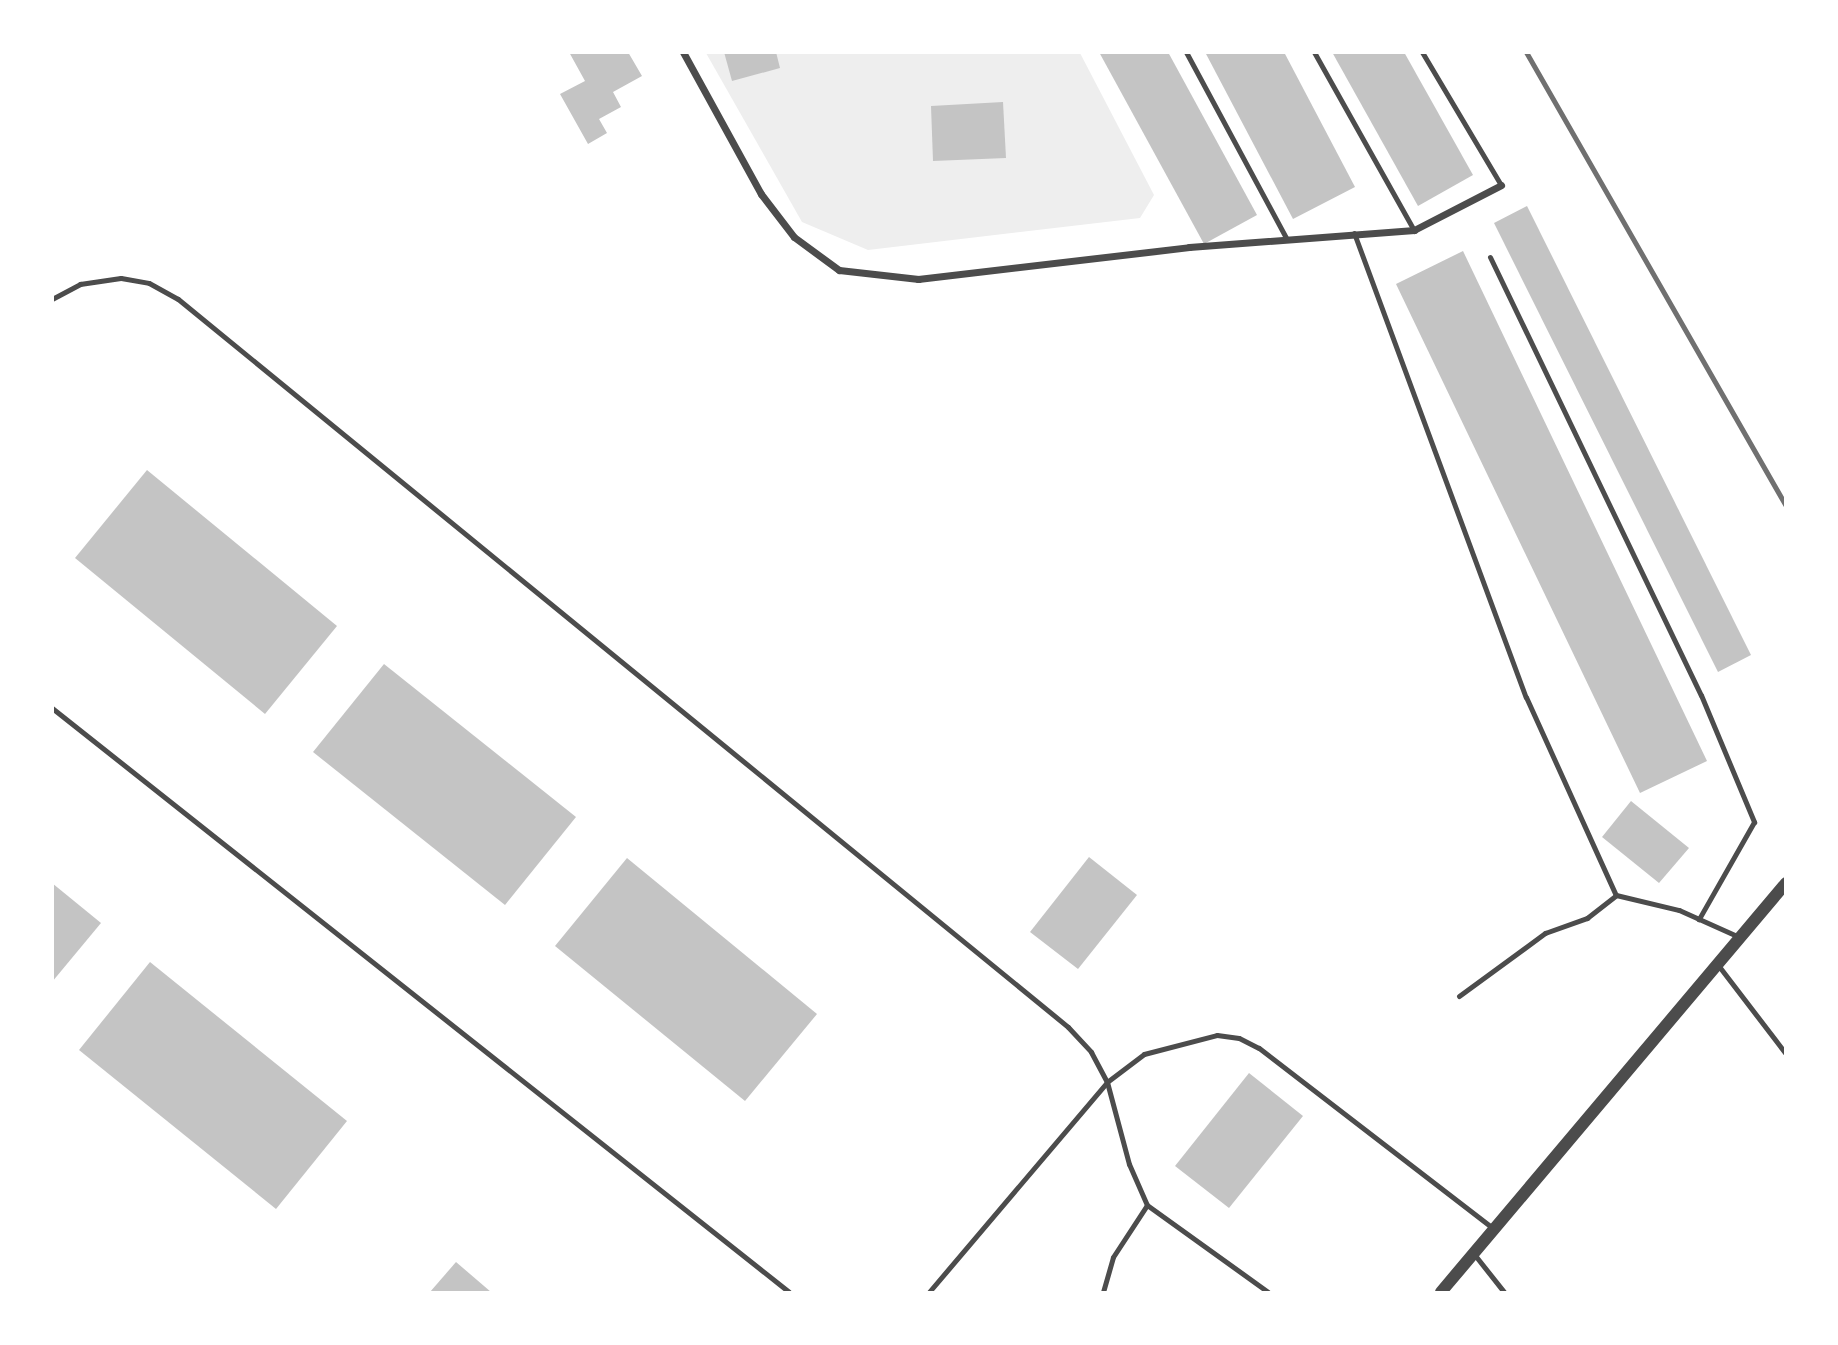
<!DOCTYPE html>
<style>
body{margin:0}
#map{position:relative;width:1838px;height:1345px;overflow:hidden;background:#fff;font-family:"Fira Sans Condensed",sans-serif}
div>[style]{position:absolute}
.green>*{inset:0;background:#eee}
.building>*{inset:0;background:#c4c4c4}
.service>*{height:5px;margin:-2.5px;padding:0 2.5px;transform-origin:2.5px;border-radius:2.5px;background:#4c4c4c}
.minor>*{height:7px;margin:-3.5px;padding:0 3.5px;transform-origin:3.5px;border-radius:3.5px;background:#4c4c4c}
.tertiary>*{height:12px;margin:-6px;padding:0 6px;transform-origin:6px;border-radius:6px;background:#4c4c4c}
.rail>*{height:5px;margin:-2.5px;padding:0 2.5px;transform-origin:2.5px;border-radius:2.5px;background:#707070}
span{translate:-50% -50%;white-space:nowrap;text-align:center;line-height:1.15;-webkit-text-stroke:5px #fff;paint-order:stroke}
.frame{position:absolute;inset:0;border:54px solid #fff;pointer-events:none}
</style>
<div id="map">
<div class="green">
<i style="clip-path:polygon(706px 53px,1080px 53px,1154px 195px,1140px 218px,868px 250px,802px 222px)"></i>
</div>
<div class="building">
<i style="clip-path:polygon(569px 52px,628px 52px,642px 76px,613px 92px,621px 107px,599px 119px,607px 133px,588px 144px,560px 94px,585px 81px)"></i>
<i style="clip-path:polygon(724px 52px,776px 52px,780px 68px,732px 81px)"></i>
<i style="clip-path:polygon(1099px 52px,1168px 52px,1257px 215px,1204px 244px)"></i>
<i style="clip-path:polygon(1205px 52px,1284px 52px,1355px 187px,1293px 219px)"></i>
<i style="clip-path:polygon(1332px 52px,1404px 52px,1473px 175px,1418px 206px)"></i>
<i style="clip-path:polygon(1003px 102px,1006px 158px,933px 161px,931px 106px)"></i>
<i style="clip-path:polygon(1527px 206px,1751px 655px,1718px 672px,1494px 223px)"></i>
<i style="clip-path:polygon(1463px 251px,1707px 761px,1640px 793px,1396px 284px)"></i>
<i style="clip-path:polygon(147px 470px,337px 626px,265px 714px,75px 558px)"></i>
<i style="clip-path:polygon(384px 664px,576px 817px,505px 905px,313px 752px)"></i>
<i style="clip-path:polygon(1631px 801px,1689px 848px,1659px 883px,1602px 837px)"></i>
<i style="clip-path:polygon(1089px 857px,1137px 895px,1078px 969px,1030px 932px)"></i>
<i style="clip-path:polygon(627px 858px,817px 1014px,745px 1101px,555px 946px)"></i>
<i style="clip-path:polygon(52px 883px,101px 923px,52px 982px)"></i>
<i style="clip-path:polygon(150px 962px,347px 1121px,276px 1209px,79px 1050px)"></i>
<i style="clip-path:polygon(1249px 1073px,1303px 1116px,1229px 1208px,1175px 1166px)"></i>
<i style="clip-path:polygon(456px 1262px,491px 1292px,430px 1292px)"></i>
</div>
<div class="service">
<i style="left:1186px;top:52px;width:211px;rotate:61.7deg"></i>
<i style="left:1314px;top:52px;width:204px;rotate:60.7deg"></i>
<i style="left:1422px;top:52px;width:155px;rotate:59.3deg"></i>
<i style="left:1354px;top:233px;width:495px;rotate:69.7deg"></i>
<i style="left:1526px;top:697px;width:217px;rotate:65.6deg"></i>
<i style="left:1616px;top:895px;width:65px;rotate:13.4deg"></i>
<i style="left:1679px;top:910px;width:66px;rotate:24.2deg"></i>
<i style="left:1490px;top:257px;width:486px;rotate:64.3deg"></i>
<i style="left:1701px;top:695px;width:138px;rotate:67.3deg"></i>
<i style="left:1754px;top:822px;width:112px;rotate:119.6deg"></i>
<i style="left:52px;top:299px;width:32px;rotate:-28deg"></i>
<i style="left:80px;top:284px;width:41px;rotate:-8.3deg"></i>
<i style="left:121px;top:278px;width:28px;rotate:10deg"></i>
<i style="left:149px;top:283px;width:33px;rotate:29deg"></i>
<i style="left:178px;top:299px;width:1150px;rotate:39.28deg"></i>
<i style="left:1068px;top:1027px;width:34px;rotate:47deg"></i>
<i style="left:1091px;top:1052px;width:34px;rotate:62deg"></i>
<i style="left:1107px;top:1082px;width:85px;rotate:75deg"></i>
<i style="left:1129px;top:1164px;width:45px;rotate:66.3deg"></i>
<i style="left:1147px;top:1205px;width:149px;rotate:35.7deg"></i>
<i style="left:52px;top:708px;width:940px;rotate:38.39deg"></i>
<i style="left:1718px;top:965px;width:112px;rotate:52.6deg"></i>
<i style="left:1459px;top:996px;width:107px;rotate:-36.2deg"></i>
<i style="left:1545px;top:933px;width:45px;rotate:-19.7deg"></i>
<i style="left:1587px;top:918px;width:37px;rotate:-38deg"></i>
<i style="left:1474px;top:1254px;width:48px;rotate:51.7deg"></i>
<i style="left:929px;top:1292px;width:275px;rotate:-49.7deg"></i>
<i style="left:1107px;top:1082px;width:46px;rotate:-37.1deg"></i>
<i style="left:1144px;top:1054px;width:75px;rotate:-14.6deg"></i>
<i style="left:1217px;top:1035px;width:22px;rotate:8deg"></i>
<i style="left:1239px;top:1038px;width:22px;rotate:27deg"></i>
<i style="left:1259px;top:1048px;width:297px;rotate:37.6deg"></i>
<i style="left:1103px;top:1292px;width:36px;rotate:-74deg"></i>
<i style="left:1113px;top:1257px;width:62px;rotate:-56.8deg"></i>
</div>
<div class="minor">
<i style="left:683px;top:52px;width:162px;rotate:61.2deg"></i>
<i style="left:761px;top:194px;width:54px;rotate:52.5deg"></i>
<i style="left:794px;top:237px;width:56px;rotate:36.3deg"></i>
<i style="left:839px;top:270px;width:80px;rotate:6.5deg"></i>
<i style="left:918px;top:279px;width:273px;rotate:-6.7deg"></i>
<i style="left:1189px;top:247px;width:226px;rotate:-4.3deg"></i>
<i style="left:1414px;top:230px;width:98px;rotate:-27.3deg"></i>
</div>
<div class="tertiary">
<i style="left:1441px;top:1292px;width:535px;rotate:-49.85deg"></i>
</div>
<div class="rail">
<i style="left:1526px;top:52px;width:523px;rotate:60.2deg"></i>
</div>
<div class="frame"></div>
</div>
